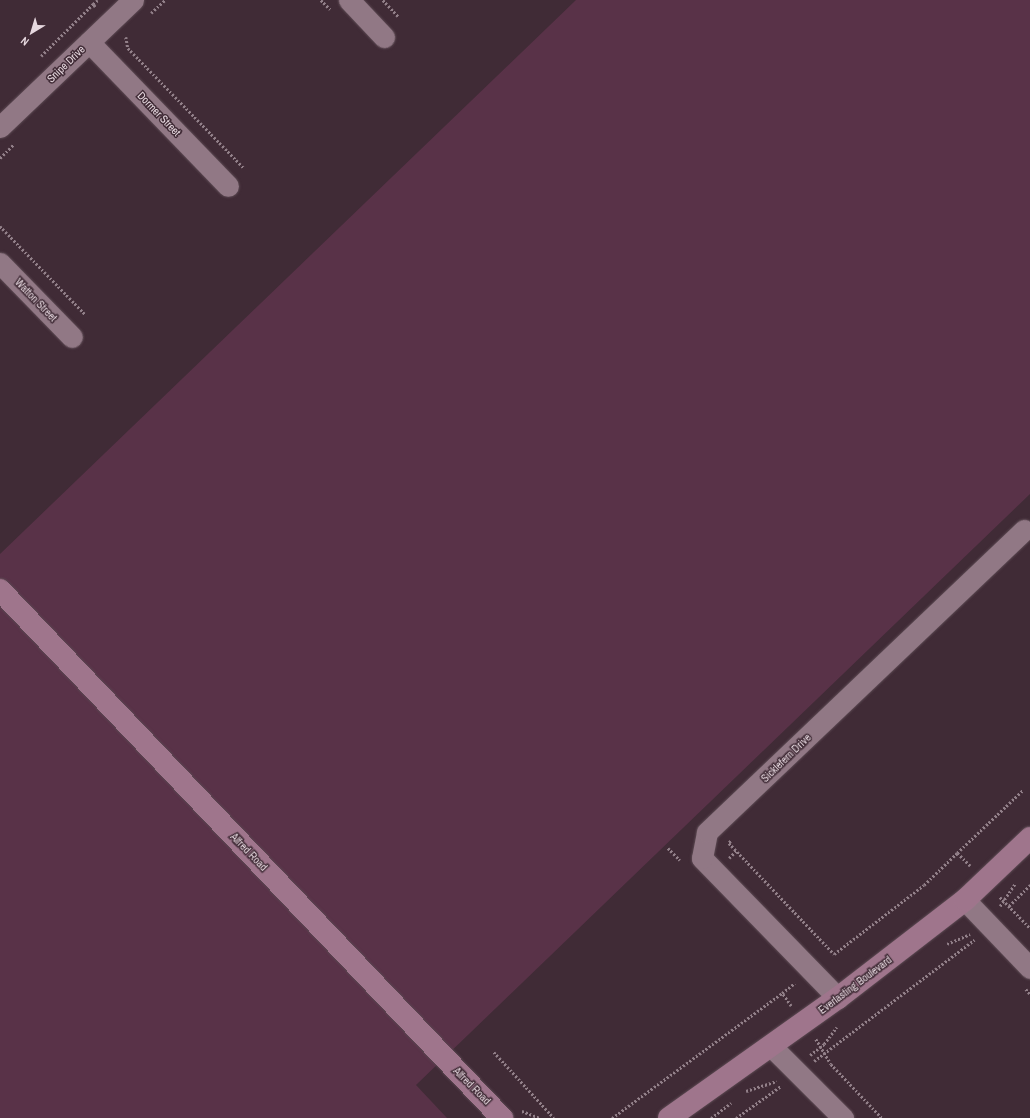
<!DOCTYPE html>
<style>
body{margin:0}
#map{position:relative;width:1030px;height:1118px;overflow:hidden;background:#402b36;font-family:"Archivo Narrow",sans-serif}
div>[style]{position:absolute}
.green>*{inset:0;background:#593248}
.path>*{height:2.5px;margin-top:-1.25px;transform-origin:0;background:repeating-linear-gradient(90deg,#928089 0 2px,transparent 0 4px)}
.roads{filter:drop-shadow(0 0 1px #5c4a53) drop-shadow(0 0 1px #5c4a53)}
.street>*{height:21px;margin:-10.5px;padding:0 10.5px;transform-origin:10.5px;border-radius:10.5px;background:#917885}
.secondary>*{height:22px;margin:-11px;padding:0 11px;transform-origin:11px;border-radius:11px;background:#9f758c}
span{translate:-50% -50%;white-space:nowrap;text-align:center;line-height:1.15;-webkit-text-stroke:3px #402b36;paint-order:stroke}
.street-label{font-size:11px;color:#e6d8df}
.north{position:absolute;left:12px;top:12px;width:40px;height:40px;-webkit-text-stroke:3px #402b36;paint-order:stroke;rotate:218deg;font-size:11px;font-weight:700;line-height:16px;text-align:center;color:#e6d8df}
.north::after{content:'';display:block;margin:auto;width:14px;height:18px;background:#e6d8df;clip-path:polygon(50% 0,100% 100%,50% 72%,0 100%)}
</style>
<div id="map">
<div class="green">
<i style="clip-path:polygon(576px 0,1030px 0,1030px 494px,416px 1085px,447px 1118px,0 1118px,0 554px)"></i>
</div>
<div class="path">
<i style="left:321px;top:0;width:13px;rotate:45deg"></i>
<i style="left:383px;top:0;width:23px;rotate:47deg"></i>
<i style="left:95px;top:7px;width:4px;rotate:-124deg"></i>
<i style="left:93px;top:4px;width:6px;rotate:-39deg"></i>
<i style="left:151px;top:13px;width:19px;rotate:-43deg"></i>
<i style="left:126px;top:37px;width:11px;rotate:80deg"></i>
<i style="left:128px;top:48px;width:167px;rotate:46deg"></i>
<i style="left:41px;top:56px;width:74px;rotate:-45deg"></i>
<i style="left:0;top:158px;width:20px;rotate:-45deg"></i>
<i style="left:0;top:226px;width:122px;rotate:46deg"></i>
<i style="left:731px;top:841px;width:3px;rotate:135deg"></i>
<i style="left:729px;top:843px;width:153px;rotate:46.6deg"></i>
<i style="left:834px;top:954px;width:113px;rotate:-37.5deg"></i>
<i style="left:924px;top:885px;width:46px;rotate:-44.1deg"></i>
<i style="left:668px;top:848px;width:17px;rotate:45deg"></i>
<i style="left:729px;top:858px;width:10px;rotate:-45deg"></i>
<i style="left:970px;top:866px;width:18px;rotate:-135deg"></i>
<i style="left:957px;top:853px;width:91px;rotate:-43.7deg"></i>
<i style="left:1000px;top:897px;width:43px;rotate:45.9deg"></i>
<i style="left:1000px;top:906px;width:27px;rotate:-56deg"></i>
<i style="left:1009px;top:906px;width:30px;rotate:-45deg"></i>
<i style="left:947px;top:944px;width:25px;rotate:-23deg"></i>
<i style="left:1026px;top:989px;width:6px;rotate:51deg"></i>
<i style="left:791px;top:1006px;width:16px;rotate:-125deg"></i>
<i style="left:782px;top:993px;width:16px;rotate:-38deg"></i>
<i style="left:816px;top:1039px;width:29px;rotate:59deg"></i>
<i style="left:831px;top:1064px;width:74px;rotate:46.6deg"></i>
<i style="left:494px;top:1052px;width:89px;rotate:47.7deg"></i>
<i style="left:810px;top:1055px;width:18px;rotate:-38deg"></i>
<i style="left:824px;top:1044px;width:21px;rotate:-53deg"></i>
<i style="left:814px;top:1061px;width:201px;rotate:-37.1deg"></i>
<i style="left:746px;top:1091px;width:32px;rotate:-18deg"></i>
<i style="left:522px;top:1111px;width:19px;rotate:21deg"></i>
<i style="left:612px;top:1118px;width:211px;rotate:-36.3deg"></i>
<i style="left:711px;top:1118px;width:25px;rotate:-37deg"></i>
<i style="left:736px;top:1118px;width:55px;rotate:-35.4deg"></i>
</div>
<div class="roads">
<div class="street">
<i style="left:349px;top:0;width:51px;rotate:46.6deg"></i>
<i style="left:89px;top:42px;width:200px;rotate:46deg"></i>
<i style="left:0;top:127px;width:184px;rotate:-43.7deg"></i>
<i style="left:0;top:263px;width:103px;rotate:45.8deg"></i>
<i style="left:965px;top:900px;width:94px;rotate:46.3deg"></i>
<i style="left:838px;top:998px;width:195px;rotate:-134.2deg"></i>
<i style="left:702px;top:858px;width:26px;rotate:-79deg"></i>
<i style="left:707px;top:832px;width:438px;rotate:-43.6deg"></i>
<i style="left:771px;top:1046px;width:102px;rotate:45deg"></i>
</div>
<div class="secondary">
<i style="left:0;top:590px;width:729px;rotate:46.45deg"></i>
<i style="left:669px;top:1118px;width:207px;rotate:-35.4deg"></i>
<i style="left:838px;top:998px;width:160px;rotate:-37.7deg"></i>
<i style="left:965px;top:900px;width:90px;rotate:-43.6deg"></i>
</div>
</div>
<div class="street-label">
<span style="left:66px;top:64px;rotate:-44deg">Snipe Drive</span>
<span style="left:159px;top:114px;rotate:46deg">Dormer Street</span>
<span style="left:36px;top:300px;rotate:46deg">Watton Street</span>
<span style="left:786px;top:758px;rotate:-44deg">Sicklefern Drive</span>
<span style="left:249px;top:852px;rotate:46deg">Alfred Road</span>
<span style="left:855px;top:985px;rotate:-37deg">Everlasting Boulevard</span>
<span style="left:472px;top:1086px;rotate:45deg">Alfred Road</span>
</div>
<div class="north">N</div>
</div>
